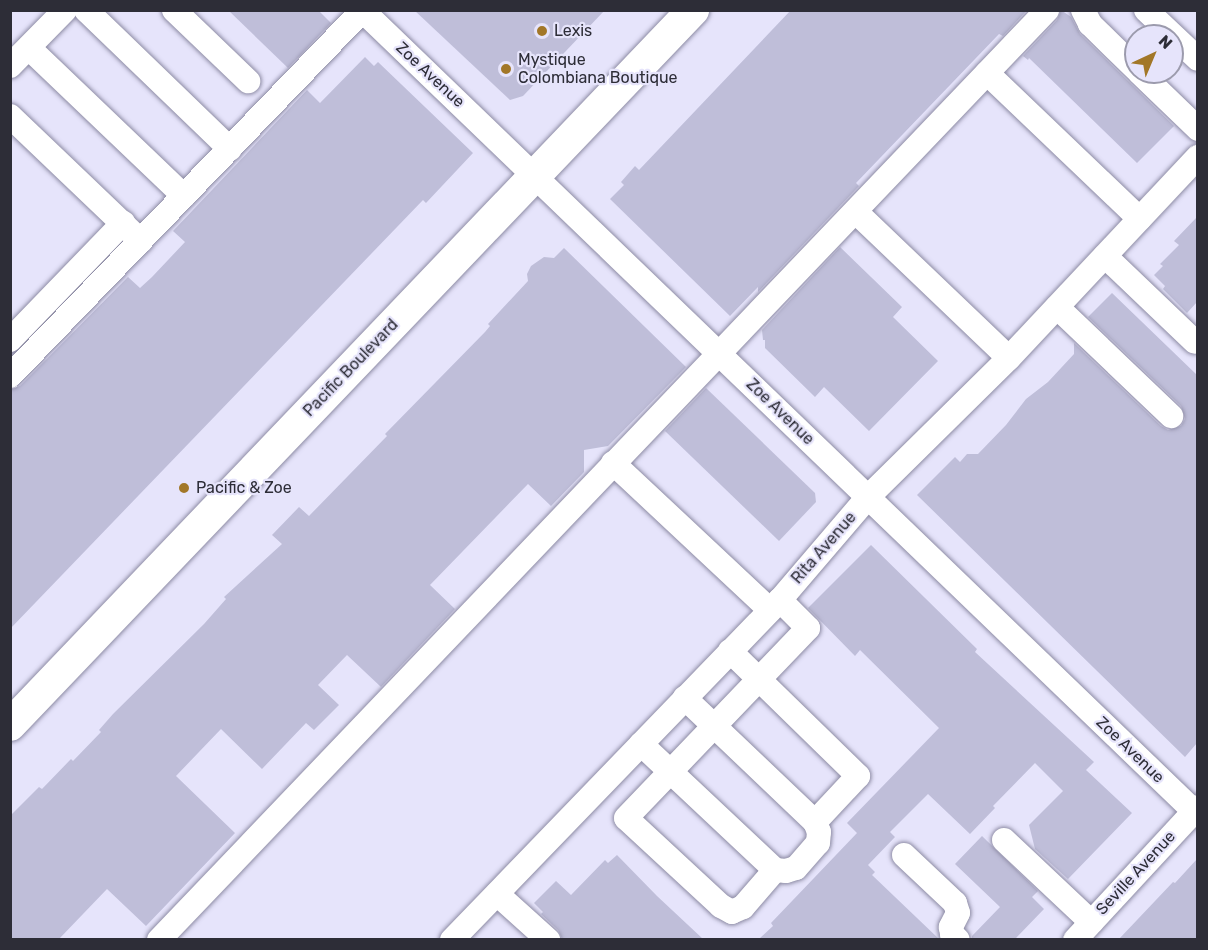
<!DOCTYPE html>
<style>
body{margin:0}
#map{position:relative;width:1208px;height:950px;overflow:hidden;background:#e6e4fb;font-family:Rubik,sans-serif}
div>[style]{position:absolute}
.building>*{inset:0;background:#bfbed9}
.roads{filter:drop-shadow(0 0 2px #8d8ba4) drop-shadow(0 0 2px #8d8ba4)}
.minor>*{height:24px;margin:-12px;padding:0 12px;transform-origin:12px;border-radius:12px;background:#fff}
.major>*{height:32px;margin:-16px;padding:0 16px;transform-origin:16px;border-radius:16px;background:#fff}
.dots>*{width:16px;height:16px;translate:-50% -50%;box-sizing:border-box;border:3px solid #e6e4fb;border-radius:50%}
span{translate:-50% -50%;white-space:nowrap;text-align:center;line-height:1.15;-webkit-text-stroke:4.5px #e6e4fb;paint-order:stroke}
.poi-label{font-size:16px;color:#2d2d37}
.left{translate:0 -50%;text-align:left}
.street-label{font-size:16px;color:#2d2d37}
.frame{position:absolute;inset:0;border:12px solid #2d2d37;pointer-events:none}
.north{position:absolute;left:1124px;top:24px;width:60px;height:60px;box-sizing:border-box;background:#e6e4fb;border:2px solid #9c9bad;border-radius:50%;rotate:44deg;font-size:16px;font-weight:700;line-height:24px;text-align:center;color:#2d2d37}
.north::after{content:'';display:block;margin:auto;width:21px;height:27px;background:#a27728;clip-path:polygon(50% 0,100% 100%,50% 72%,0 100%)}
</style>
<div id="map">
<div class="building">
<i style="clip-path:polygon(228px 10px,318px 10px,331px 23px,288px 68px)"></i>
<i style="clip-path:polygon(414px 10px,605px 10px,523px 96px,510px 100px)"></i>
<i style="clip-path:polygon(791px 10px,1027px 10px,1003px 36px,999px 34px,856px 183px,859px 186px,758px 292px,758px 287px,730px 316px,610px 199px,624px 185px,621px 182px,635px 166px,639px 170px)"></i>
<i style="clip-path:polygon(1061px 10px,1071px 17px,1080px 34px,1174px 126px,1137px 163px,1029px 58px,1028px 60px,1023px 56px,1057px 20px)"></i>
<i style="clip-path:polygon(365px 57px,374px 66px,378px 62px,473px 153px,426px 203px,423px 200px,10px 629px,10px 390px,20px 386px,128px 277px,140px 288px,152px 277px,185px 242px,173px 231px,307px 90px,320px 103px)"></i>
<i style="clip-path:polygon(1197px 217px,1197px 302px,1187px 313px,1163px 289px,1165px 286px,1154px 275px,1163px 266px,1160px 264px,1179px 245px,1174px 241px)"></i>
<i style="clip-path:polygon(840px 247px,902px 307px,893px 317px,938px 361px,869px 431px,824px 387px,815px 397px,765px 348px,765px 340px,763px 340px,762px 330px)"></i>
<i style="clip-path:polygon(564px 248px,686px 367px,608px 446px,584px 450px,584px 472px,551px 506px,528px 484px,430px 585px,455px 609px,381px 687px,347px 655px,318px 685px,339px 705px,314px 730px,306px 723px,262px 769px,221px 729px,176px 776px,235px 833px,146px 926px,107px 889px,59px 939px,10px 939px,10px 816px,39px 787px,42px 789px,71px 759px,73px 761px,101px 732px,99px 730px,113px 714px,204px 624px,226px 599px,224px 597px,282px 544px,272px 535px,299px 507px,309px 516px,387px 436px,385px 434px,485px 332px,490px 326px,488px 324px,528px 281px,527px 274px,531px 266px,544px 257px,554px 258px)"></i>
<i style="clip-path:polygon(1112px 293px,1197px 375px,1197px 743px,1185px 757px,917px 495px,955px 457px,960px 462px,967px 454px,978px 454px,1006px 425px,1026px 399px,1048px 382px,1074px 354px,1074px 343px,1161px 426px,1168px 430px,1181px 426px,1185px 419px,1181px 406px,1088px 317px)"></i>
<i style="clip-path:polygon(706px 388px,815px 493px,816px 502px,779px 541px,665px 431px)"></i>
<i style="clip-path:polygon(871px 545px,977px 649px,975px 652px,1094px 762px,1086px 770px,1132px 813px,1068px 879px,1035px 849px,1029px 825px,1063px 791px,1035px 763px,993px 806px,995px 808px,970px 834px,928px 794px,890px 832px,895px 837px,868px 865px,875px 872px,872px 875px,939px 939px,759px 939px,773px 926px,771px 923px,857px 833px,847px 823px,939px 728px,860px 650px,855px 656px,808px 608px)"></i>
<i style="clip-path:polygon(982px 836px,1038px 891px,1032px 897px,1044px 909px,1015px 939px,972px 939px,972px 936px,1000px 907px,955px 864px)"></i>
<i style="clip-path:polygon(617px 855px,657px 896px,703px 939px,562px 939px,558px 930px,541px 914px,543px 912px,534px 903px,556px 881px,571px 895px,605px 860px,608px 863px)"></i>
<i style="clip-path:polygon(1197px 859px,1197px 939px,1119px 939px,1173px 882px,1175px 883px)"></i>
</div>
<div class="roads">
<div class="minor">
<i style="left:86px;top:10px;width:200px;rotate:44deg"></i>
<i style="left:174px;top:10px;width:103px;rotate:43.8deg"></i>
<i style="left:362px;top:10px;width:1161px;rotate:43.92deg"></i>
<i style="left:1083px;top:10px;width:16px;rotate:63deg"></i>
<i style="left:1090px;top:24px;width:64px;rotate:44.4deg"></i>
<i style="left:1146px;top:10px;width:71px;rotate:43.3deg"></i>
<i style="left:29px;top:48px;width:214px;rotate:43.7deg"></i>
<i style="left:10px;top:66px;width:78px;rotate:-45.5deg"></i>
<i style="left:1139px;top:72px;width:82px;rotate:44deg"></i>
<i style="left:987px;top:73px;width:211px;rotate:43.7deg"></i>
<i style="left:10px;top:116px;width:181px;rotate:43.7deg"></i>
<i style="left:856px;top:212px;width:211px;rotate:43.7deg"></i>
<i style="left:1105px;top:256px;width:124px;rotate:43.7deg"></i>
<i style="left:1057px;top:307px;width:158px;rotate:43.7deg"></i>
<i style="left:10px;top:340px;width:163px;rotate:-46deg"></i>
<i style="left:10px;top:376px;width:508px;rotate:-46.04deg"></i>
<i style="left:613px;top:463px;width:215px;rotate:43.1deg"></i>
<i style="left:730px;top:651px;width:179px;rotate:44.3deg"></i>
<i style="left:858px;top:776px;width:63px;rotate:133.1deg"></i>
<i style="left:641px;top:744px;width:184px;rotate:43.2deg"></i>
<i style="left:775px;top:870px;width:11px;rotate:5deg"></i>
<i style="left:786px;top:871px;width:10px;rotate:-17deg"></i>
<i style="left:796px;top:868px;width:33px;rotate:-49deg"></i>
<i style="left:818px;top:843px;width:11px;rotate:-85deg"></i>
<i style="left:819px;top:832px;width:11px;rotate:-112deg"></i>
<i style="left:815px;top:822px;width:180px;rotate:-136.4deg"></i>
<i style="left:1004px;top:840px;width:120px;rotate:43.3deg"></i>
<i style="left:904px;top:855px;width:70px;rotate:43.3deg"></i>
<i style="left:955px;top:903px;width:10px;rotate:73deg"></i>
<i style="left:958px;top:913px;width:16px;rotate:117deg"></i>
<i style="left:951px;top:927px;width:7px;rotate:82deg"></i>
<i style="left:952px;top:934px;width:8px;rotate:45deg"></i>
<i style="left:775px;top:870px;width:49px;rotate:130.9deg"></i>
<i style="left:743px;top:907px;width:12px;rotate:156deg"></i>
<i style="left:732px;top:912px;width:13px;rotate:-151deg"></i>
<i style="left:721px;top:906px;width:129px;rotate:-137.2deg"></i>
<i style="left:626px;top:818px;width:263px;rotate:-46.2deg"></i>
<i style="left:808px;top:628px;width:40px;rotate:-135deg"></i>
<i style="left:497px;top:894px;width:69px;rotate:42deg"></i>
<i style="left:159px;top:940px;width:1286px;rotate:-46.32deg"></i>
<i style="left:452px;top:940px;width:472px;rotate:-46deg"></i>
<i style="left:780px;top:600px;width:135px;rotate:-49.5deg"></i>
<i style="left:868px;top:497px;width:198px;rotate:-44.6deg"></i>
<i style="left:1009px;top:358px;width:276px;rotate:-46.8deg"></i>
<i style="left:1075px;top:940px;width:181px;rotate:-47.2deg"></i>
</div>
<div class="major">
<i style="left:10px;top:725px;width:989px;rotate:-46.31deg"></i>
</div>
</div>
<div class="dots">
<i style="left:542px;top:31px;background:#a27728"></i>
<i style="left:506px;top:69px;background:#a27728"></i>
<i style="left:184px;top:488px;background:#a27728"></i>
</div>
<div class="poi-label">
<span class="left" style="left:554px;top:31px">Lexis</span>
<span class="left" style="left:518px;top:69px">Mystique<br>Colombiana Boutique</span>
<span class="left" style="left:196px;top:488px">Pacific &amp; Zoe</span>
</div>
<div class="street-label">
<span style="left:430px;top:75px;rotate:43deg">Zoe Avenue</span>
<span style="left:351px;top:368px;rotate:-46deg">Pacific Boulevard</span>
<span style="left:780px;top:412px;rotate:44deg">Zoe Avenue</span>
<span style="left:824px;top:548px;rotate:-49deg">Rita Avenue</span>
<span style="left:1130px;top:750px;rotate:44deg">Zoe Avenue</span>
<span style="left:1136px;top:873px;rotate:-47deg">Seville Avenue</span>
</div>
<div class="frame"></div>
<div class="north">N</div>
</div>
